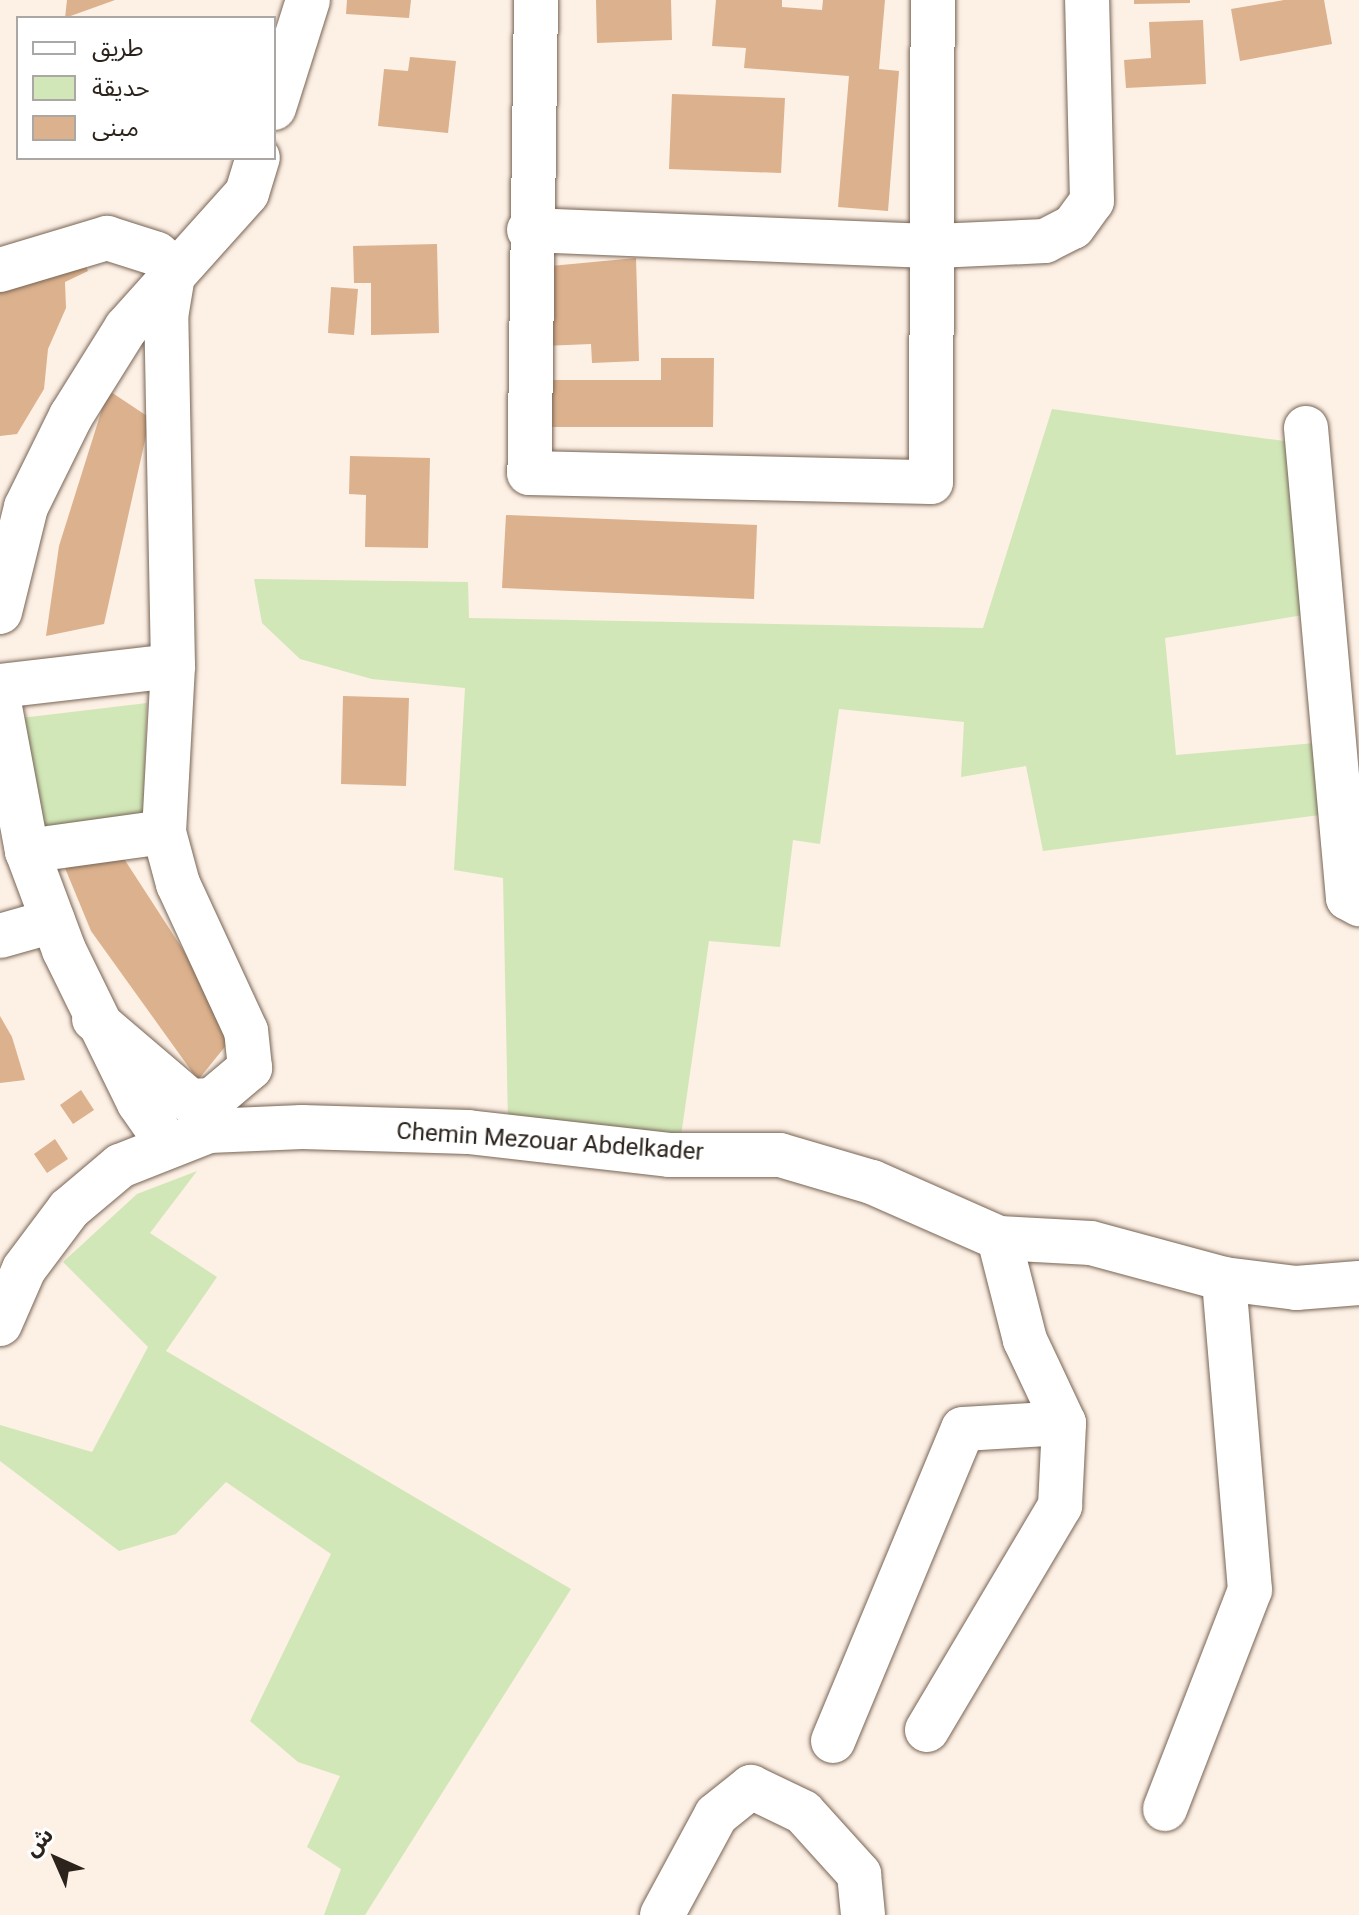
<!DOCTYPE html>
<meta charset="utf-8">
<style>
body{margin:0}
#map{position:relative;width:1359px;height:1915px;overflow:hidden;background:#fdf0e5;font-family:Roboto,"Noto Sans Arabic",sans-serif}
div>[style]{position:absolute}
.green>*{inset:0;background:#d1e7b8}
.building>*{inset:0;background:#dcb18d}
.roads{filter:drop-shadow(0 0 2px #786555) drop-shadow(0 0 2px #786555)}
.minor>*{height:44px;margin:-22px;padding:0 22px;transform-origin:22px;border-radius:22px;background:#fff}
span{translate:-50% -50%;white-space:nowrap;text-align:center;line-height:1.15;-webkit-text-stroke:8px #fff;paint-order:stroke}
.street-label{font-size:24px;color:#2b231c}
.legend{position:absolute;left:16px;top:16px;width:260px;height:144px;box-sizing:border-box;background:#fff;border:2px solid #aaa7a4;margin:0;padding:10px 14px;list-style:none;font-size:24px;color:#2b231c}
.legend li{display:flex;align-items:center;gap:16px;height:40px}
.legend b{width:40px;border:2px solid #aaa7a4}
.north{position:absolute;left:16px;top:1819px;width:80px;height:80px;-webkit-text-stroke:6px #fff;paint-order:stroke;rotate:315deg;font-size:22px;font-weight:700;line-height:32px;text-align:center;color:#2b231c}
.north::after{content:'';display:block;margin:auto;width:28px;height:36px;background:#2b231c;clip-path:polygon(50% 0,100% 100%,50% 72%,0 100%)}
</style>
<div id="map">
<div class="green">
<i style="clip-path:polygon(1052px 409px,1291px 442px,1303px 615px,1165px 638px,1176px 755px,1315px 743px,1320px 815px,1043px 851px,1026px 766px,961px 777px,964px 722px,839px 709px,820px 844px,793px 840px,780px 947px,709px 941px,681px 1136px,508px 1121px,503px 878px,454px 870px,465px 688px,372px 679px,300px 659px,262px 623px,254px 579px,468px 582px,469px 618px,983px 628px)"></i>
<i style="clip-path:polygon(147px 703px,143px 826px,46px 842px,21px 718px)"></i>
<i style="clip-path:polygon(197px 1171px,150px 1233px,217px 1277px,166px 1351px,571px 1589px,365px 1915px,324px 1915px,341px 1869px,307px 1847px,340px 1776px,298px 1762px,250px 1721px,331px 1554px,226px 1482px,176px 1534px,119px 1551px,0 1461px,0 1425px,92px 1452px,148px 1347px,63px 1262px,137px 1194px)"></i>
</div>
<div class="building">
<i style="clip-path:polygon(67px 0,115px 0,65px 18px)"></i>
<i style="clip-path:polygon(347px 0,411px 0,409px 18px,346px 14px)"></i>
<i style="clip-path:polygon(596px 0,671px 0,672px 40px,597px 43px)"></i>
<i style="clip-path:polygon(716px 0,782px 0,782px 7px,822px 10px,823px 0,885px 0,879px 69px,899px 71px,888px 211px,838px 207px,849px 76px,744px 68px,746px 48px,712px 46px)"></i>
<i style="clip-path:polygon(1134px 0,1190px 0,1190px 3px,1134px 4px)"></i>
<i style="clip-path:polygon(1284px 0,1324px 0,1332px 44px,1240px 61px,1231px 9px)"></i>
<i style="clip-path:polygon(1203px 20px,1206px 84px,1126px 88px,1124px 60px,1151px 58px,1149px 22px)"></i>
<i style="clip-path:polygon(410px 57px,456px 61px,448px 133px,378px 126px,384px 69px,408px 71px)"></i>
<i style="clip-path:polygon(672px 94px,785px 98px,781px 173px,669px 169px)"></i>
<i style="clip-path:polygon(437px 244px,439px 333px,371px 335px,371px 283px,354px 283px,353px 246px)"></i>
<i style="clip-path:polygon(636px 258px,639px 361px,592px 363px,591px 344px,543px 346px,540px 267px)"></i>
<i style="clip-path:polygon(84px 261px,88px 271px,65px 282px,66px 308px,48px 349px,44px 389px,17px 434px,0 436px,0 285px)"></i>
<i style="clip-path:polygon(331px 287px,358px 289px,354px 335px,328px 333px)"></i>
<i style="clip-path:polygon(661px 358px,714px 358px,713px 427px,541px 427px,541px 380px,661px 380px)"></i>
<i style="clip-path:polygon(108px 390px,150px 418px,104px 624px,46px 636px,59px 546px)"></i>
<i style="clip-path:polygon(350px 456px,430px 458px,428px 548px,365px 547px,366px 495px,349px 494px)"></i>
<i style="clip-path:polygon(506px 515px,757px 525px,754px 599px,502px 588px)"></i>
<i style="clip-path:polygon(343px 696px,409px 698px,406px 786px,341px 784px)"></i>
<i style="clip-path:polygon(119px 851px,224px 1013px,228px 1043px,198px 1080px,91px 931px,65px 868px)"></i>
<i style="clip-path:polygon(0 1016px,12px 1037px,25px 1080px,0 1083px)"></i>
<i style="clip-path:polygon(81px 1090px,94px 1110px,73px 1124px,60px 1105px)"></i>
<i style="clip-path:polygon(55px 1139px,68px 1159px,47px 1173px,34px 1154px)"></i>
</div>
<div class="roads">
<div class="minor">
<i style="left:536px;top:0;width:473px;rotate:90.8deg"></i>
<i style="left:529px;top:473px;width:402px;rotate:1.3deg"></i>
<i style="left:931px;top:482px;width:482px;rotate:-89.8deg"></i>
<i style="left:274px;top:108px;width:113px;rotate:-72.5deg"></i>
<i style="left:529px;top:230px;width:407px;rotate:2.3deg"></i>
<i style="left:936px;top:246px;width:109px;rotate:-2.6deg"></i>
<i style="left:1045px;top:241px;width:31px;rotate:-27deg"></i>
<i style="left:1073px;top:227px;width:32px;rotate:-54deg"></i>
<i style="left:1092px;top:201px;width:201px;rotate:-91.4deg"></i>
<i style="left:0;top:270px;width:112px;rotate:-16.7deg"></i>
<i style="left:107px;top:238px;width:52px;rotate:17.7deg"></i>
<i style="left:157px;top:254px;width:23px;rotate:41deg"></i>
<i style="left:1306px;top:428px;width:472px;rotate:84.9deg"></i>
<i style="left:1348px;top:898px;width:13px;rotate:29deg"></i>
<i style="left:0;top:612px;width:108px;rotate:-76.1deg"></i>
<i style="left:26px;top:507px;width:102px;rotate:-63.7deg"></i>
<i style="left:71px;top:416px;width:104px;rotate:-58deg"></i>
<i style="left:126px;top:328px;width:181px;rotate:-48.1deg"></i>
<i style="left:247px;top:193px;width:37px;rotate:-73deg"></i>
<i style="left:0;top:686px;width:174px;rotate:-6.6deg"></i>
<i style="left:0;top:707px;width:147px;rotate:79.4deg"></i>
<i style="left:27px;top:851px;width:106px;rotate:69.5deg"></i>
<i style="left:64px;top:950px;width:170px;rotate:63.9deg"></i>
<i style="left:139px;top:1103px;width:49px;rotate:55deg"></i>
<i style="left:27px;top:851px;width:138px;rotate:-7.9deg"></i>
<i style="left:0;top:936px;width:55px;rotate:-15.8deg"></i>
<i style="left:94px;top:1019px;width:126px;rotate:40.5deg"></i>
<i style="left:190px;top:1101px;width:22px;rotate:-3deg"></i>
<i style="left:212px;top:1100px;width:50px;rotate:-40.1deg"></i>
<i style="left:250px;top:1068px;width:37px;rotate:-96deg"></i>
<i style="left:246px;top:1031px;width:162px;rotate:-114.8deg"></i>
<i style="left:178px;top:884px;width:54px;rotate:-105.1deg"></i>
<i style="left:164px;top:832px;width:166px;rotate:-86.9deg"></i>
<i style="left:173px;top:666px;width:349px;rotate:-91.1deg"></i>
<i style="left:166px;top:317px;width:49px;rotate:-80.5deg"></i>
<i style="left:0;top:1324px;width:60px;rotate:-66.4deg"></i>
<i style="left:24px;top:1269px;width:75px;rotate:-53.1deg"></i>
<i style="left:69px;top:1209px;width:67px;rotate:-40.1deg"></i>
<i style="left:120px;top:1166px;width:96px;rotate:-21.5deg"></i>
<i style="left:209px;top:1131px;width:93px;rotate:-2.5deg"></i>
<i style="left:302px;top:1127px;width:166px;rotate:1.7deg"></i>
<i style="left:468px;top:1132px;width:202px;rotate:6.5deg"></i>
<i style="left:669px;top:1155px;width:111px"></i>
<i style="left:780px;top:1155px;width:96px;rotate:16.4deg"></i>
<i style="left:872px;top:1182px;width:139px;rotate:23.8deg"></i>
<i style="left:999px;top:1238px;width:92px;rotate:3.1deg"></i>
<i style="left:1091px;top:1243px;width:138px;rotate:15.1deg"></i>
<i style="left:1224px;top:1279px;width:73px;rotate:7.1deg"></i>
<i style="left:1296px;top:1288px;width:63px;rotate:-4.5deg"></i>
<i style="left:927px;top:1730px;width:261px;rotate:-59.3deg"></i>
<i style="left:1060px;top:1506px;width:83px;rotate:-87.2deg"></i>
<i style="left:1064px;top:1423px;width:92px;rotate:-115.2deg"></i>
<i style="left:1025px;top:1340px;width:105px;rotate:-104.3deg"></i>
<i style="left:833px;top:1741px;width:338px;rotate:-67.4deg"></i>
<i style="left:963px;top:1429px;width:101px;rotate:-3.4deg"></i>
<i style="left:1165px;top:1809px;width:235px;rotate:-68.8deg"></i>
<i style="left:1250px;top:1590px;width:312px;rotate:-94.8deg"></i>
<i style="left:662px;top:1915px;width:114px;rotate:-61.6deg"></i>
<i style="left:716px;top:1815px;width:45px;rotate:-38.7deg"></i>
<i style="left:751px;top:1787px;width:58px;rotate:25.7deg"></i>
<i style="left:803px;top:1812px;width:84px;rotate:47.9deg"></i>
<i style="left:859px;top:1874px;width:41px;rotate:84.4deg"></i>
</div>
</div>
<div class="street-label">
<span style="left:550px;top:1142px;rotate:4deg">Chemin Mezouar Abdelkader</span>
</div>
<ul class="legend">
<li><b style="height:10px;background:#fff"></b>طريق</li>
<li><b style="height:22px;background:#d1e7b8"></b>حديقة</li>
<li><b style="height:22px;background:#dcb18d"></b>مبنى</li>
</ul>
<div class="north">ش</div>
</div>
